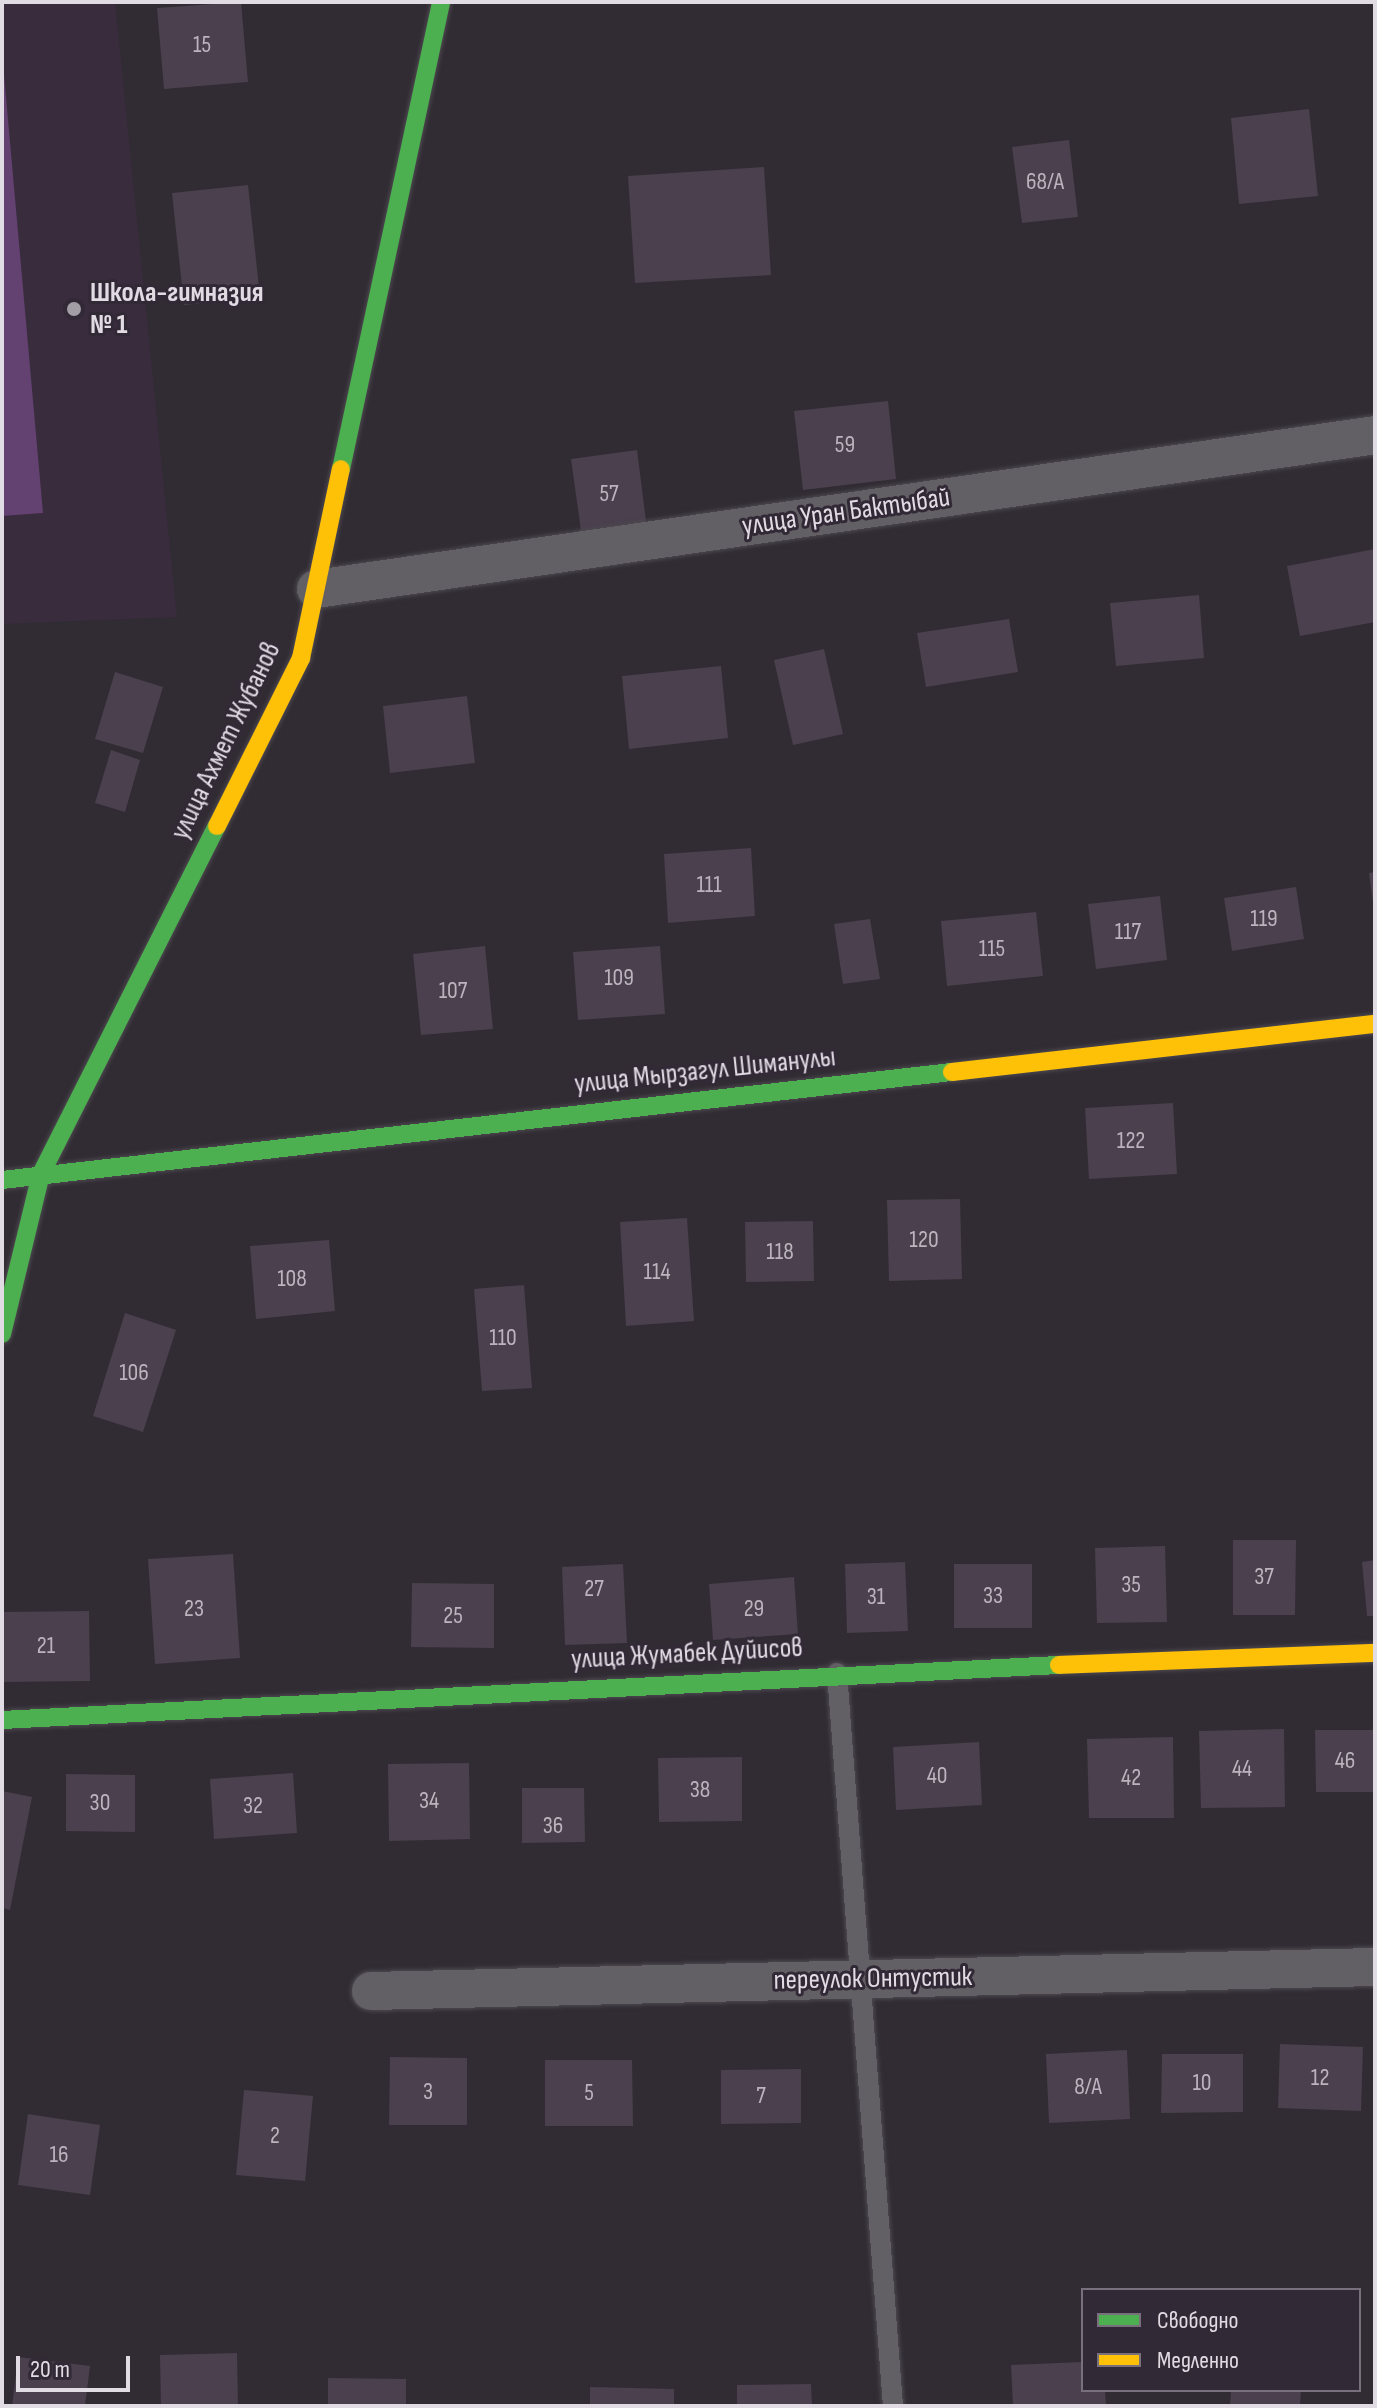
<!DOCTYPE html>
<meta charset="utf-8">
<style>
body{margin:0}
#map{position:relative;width:1377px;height:2408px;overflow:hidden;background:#312c33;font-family:"Sofia Sans Condensed",sans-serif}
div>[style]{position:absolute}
.built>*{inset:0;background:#382c3d}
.green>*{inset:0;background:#634171}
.building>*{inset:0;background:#4a404e}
.roads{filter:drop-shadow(0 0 2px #4d484f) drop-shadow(0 0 2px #4d484f)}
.lane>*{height:20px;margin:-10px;padding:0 10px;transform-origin:10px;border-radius:10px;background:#636065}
.street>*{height:38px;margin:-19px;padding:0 19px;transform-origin:19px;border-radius:19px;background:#636065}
.fast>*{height:18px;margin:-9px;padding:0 9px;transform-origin:9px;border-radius:9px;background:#4caf50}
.slow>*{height:18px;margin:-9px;padding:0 9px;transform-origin:9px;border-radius:9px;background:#ffc107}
.dots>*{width:22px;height:22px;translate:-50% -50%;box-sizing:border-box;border:4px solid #322936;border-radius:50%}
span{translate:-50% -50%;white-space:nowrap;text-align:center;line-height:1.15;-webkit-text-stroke:6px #322936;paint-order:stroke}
.number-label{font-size:24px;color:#bbb4be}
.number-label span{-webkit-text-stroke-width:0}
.poi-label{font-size:28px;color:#e1dbe4;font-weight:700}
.left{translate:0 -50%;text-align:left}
.street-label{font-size:28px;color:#e1dbe4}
.frame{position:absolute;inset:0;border:4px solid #e1dbe4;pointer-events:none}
.legend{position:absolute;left:1081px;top:2288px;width:280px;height:104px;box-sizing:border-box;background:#322936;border:2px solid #78707c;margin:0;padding:10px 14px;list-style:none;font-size:24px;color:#e1dbe4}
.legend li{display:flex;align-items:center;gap:16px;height:40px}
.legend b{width:40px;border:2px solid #78707c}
.scale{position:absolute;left:16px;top:2356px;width:114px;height:36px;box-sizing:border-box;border:4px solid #e1dbe4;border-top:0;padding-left:10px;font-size:24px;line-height:28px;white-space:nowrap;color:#e1dbe4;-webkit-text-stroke:6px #322936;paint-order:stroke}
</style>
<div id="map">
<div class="built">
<i style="clip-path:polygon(2px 2px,115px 2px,177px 617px,2px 624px)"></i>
</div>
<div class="green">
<i style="clip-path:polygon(2px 52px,43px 513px,2px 516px)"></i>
</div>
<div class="building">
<i style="clip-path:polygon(241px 2px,248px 82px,164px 89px,157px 8px)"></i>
<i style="clip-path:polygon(1309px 109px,1318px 196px,1239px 204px,1231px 118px)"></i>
<i style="clip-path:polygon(1069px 140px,1078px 217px,1022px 223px,1012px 147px)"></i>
<i style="clip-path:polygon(764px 167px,771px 275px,635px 283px,628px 176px)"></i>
<i style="clip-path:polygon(248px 185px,260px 297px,184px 305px,172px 193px)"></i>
<i style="clip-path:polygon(888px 401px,896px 479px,803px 490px,794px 411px)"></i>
<i style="clip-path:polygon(637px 450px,647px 529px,582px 538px,571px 459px)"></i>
<i style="clip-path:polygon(1375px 549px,1375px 622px,1300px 636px,1287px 566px)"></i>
<i style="clip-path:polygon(1199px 595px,1204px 658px,1116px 666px,1110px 603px)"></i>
<i style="clip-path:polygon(1009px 619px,1018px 672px,926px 687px,917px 633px)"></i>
<i style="clip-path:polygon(824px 649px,843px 734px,793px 745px,774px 660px)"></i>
<i style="clip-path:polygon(721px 666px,728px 738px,629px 749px,622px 676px)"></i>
<i style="clip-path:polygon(115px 672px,163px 687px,143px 753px,95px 739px)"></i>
<i style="clip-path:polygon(467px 696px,475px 763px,390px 773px,383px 706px)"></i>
<i style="clip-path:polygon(111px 750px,140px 760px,125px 812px,95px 803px)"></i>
<i style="clip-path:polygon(751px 848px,755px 916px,668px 923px,664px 854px)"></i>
<i style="clip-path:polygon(1375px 872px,1375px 902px,1373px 902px,1369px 873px)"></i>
<i style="clip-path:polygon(1296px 887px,1304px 939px,1232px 951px,1224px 898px)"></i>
<i style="clip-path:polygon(1160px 896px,1167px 960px,1096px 969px,1088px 904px)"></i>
<i style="clip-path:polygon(1036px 912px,1043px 976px,947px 986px,941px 921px)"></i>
<i style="clip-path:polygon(870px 919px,880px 979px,843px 984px,834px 924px)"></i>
<i style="clip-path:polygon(485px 946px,493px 1029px,421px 1035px,413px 954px)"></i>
<i style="clip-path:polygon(660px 946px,665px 1014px,578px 1020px,573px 952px)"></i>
<i style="clip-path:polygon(1173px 1103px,1177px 1174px,1089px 1179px,1085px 1108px)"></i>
<i style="clip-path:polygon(960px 1199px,962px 1279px,889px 1281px,887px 1200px)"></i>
<i style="clip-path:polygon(687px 1218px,694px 1321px,626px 1326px,620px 1222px)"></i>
<i style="clip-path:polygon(813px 1221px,814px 1281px,746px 1282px,745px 1222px)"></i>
<i style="clip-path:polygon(329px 1240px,335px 1311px,256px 1319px,250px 1246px)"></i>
<i style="clip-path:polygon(524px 1285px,532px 1388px,482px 1391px,474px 1289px)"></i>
<i style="clip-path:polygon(125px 1313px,176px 1330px,143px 1432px,93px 1416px)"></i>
<i style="clip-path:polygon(1233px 1540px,1296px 1540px,1295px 1615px,1233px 1615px)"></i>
<i style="clip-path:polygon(1165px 1546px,1167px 1622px,1097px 1623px,1095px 1548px)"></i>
<i style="clip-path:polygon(233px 1554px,240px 1658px,155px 1664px,148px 1559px)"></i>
<i style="clip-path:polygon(1375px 1560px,1375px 1616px,1367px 1616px,1362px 1562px)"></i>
<i style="clip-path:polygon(905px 1562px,908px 1631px,847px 1633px,845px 1564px)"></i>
<i style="clip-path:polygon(623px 1564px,627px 1643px,565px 1645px,562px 1567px)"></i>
<i style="clip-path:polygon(954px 1564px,1032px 1564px,1032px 1628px,954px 1628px)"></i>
<i style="clip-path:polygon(794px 1577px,798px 1634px,713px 1640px,709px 1584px)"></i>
<i style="clip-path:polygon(412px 1583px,494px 1584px,494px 1648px,411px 1647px)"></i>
<i style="clip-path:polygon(89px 1611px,90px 1681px,2px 1682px,2px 1612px)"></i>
<i style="clip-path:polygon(1284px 1729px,1285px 1807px,1201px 1808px,1199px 1731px)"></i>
<i style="clip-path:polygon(1315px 1730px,1375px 1730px,1375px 1792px,1316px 1792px)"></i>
<i style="clip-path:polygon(1173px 1737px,1174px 1818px,1089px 1818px,1087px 1739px)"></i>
<i style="clip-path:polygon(979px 1742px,982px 1805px,896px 1810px,893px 1747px)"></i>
<i style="clip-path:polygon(742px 1757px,742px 1821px,659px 1822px,658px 1758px)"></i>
<i style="clip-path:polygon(469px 1763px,470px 1839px,389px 1841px,388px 1764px)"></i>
<i style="clip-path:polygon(293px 1773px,297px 1833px,214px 1839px,210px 1779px)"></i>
<i style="clip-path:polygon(66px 1774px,135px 1775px,135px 1832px,66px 1831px)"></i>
<i style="clip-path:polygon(522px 1788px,584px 1788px,585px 1842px,522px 1843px)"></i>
<i style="clip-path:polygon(2px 1791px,32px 1797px,10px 1910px,2px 1908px)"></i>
<i style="clip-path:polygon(1280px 2044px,1363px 2047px,1361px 2111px,1278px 2108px)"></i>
<i style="clip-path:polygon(1127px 2050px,1130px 2119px,1049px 2123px,1046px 2054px)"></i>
<i style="clip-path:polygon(1162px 2054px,1243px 2054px,1243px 2112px,1161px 2113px)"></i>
<i style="clip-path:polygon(390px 2057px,467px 2058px,467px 2125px,389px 2125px)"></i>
<i style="clip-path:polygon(545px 2060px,632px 2060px,633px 2126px,545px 2126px)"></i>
<i style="clip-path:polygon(801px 2069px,801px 2123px,721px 2124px,721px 2070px)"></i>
<i style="clip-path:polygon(244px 2090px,313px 2096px,305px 2181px,236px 2175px)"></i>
<i style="clip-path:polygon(28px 2114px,100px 2125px,90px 2195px,18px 2185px)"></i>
<i style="clip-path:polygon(237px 2353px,238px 2406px,161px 2406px,160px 2355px)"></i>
<i style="clip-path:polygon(18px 2357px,90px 2366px,85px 2406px,12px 2406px)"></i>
<i style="clip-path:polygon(1083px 2362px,1083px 2390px,1105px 2390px,1106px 2406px,1013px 2406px,1011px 2365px)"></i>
<i style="clip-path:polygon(328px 2378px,406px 2379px,406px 2406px,328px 2406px)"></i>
<i style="clip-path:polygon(811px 2384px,812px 2406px,737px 2406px,737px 2385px)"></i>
<i style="clip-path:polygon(590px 2387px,674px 2389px,674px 2406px,590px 2406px)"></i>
<i style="clip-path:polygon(1231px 2390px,1301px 2390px,1300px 2406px,1230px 2406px)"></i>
</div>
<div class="roads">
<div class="lane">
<i style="left:837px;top:1673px;width:735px;rotate:85.63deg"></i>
</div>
<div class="street">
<i style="left:316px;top:589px;width:1070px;rotate:-8.27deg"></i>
<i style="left:371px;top:1991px;width:1004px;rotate:-1.37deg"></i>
</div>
<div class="fast">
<i style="left:341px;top:469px;width:478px;rotate:-77.9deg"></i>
<i style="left:2px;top:1180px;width:956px;rotate:-6.49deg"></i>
<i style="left:2px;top:1334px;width:165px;rotate:-76.3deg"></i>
<i style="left:41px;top:1174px;width:390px;rotate:-63.2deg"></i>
<i style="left:2px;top:1720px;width:1058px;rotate:-2.98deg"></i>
</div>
<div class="slow">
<i style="left:217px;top:826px;width:188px;rotate:-63.4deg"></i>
<i style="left:301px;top:658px;width:193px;rotate:-78.1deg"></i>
<i style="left:952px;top:1072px;width:426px;rotate:-6.5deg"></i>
<i style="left:1059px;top:1665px;width:316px;rotate:-2.2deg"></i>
</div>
</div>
<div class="dots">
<i style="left:74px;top:309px;background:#a39ea6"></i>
</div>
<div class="number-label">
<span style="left:202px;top:45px">15</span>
<span style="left:1045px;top:182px">68/А</span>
<span style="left:845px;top:445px">59</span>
<span style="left:609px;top:494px">57</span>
<span style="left:709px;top:885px">111</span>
<span style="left:1264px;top:919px">119</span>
<span style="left:1128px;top:932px">117</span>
<span style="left:992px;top:949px">115</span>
<span style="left:619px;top:978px">109</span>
<span style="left:453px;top:991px">107</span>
<span style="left:1131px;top:1141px">122</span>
<span style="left:924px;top:1240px">120</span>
<span style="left:780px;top:1252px">118</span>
<span style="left:657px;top:1272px">114</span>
<span style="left:292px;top:1279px">108</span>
<span style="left:503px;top:1338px">110</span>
<span style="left:134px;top:1373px">106</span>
<span style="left:1264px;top:1577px">37</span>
<span style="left:1131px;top:1585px">35</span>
<span style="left:594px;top:1589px">27</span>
<span style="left:993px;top:1596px">33</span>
<span style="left:876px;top:1597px">31</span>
<span style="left:194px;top:1609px">23</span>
<span style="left:754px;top:1609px">29</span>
<span style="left:453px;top:1616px">25</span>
<span style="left:46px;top:1646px">21</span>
<span style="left:1345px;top:1761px">46</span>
<span style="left:1242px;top:1769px">44</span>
<span style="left:937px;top:1776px">40</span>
<span style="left:1131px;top:1778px">42</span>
<span style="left:700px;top:1790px">38</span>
<span style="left:429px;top:1801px">34</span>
<span style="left:100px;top:1803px">30</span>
<span style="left:253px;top:1806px">32</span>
<span style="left:553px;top:1826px">36</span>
<span style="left:1320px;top:2078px">12</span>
<span style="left:1202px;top:2083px">10</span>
<span style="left:1088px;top:2087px">8/А</span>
<span style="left:428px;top:2092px">3</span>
<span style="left:589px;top:2093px">5</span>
<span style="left:761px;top:2096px">7</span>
<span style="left:275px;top:2136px">2</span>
<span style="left:59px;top:2155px">16</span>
</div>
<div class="poi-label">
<span class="left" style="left:90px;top:309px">Школа-гимназия<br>№ 1</span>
</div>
<div class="street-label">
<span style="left:846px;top:512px;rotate:-8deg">улица Уран Бактыбай</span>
<span style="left:226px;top:741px;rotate:-64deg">улица Ахмет Жубанов</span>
<span style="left:705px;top:1071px;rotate:-6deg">улица Мырзагул Шиманулы</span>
<span style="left:687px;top:1654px;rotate:-3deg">улица Жумабек Дуйисов</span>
<span style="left:873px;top:1979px;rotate:-1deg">переулок Онтустик</span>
</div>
<div class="frame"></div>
<ul class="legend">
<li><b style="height:10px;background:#4caf50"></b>Свободно</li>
<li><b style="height:10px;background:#ffc107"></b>Медленно</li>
</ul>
<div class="scale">20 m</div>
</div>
